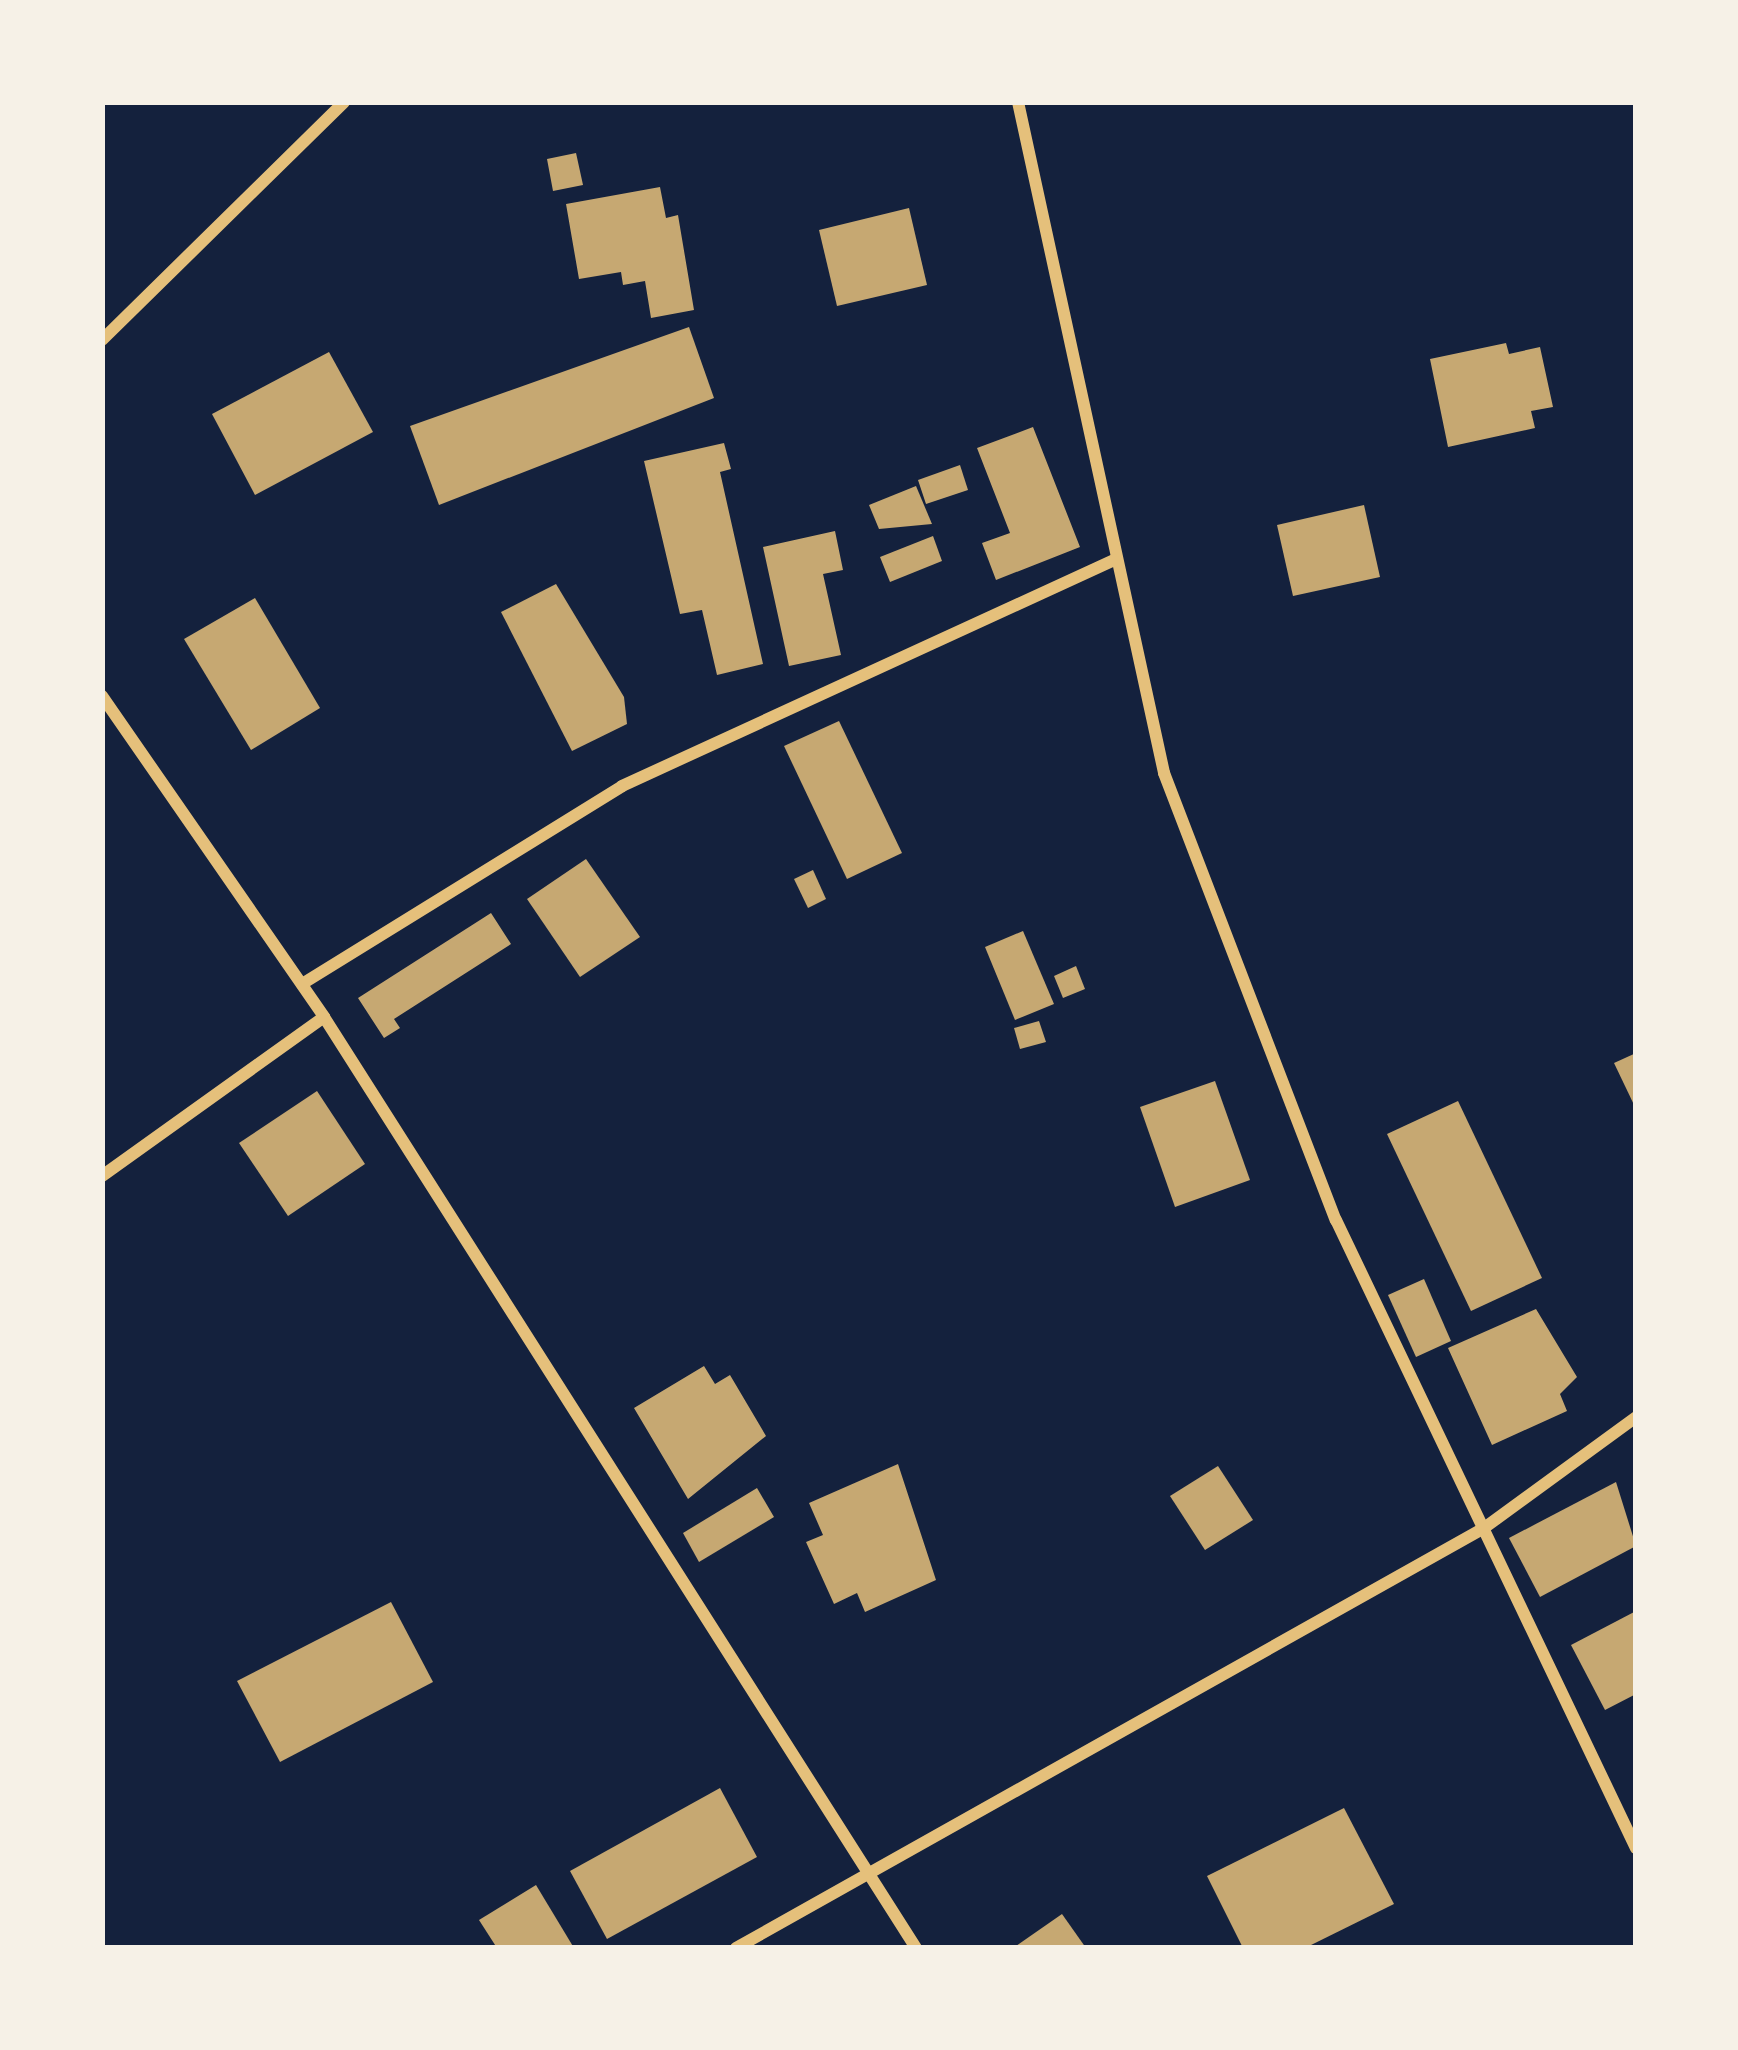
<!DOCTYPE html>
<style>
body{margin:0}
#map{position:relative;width:1738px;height:2050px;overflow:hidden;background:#14213d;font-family:Manrope,sans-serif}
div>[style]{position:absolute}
.building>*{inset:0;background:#c6a872}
.minor>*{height:12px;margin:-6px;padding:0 6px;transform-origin:6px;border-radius:6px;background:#e5c07b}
span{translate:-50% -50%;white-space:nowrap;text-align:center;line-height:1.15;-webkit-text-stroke:9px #f6f1e7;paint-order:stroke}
.frame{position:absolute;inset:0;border:105px solid #f6f1e7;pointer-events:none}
</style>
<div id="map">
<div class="building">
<i style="clip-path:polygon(576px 153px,583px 185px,553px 191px,547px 159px)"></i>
<i style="clip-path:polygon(660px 187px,666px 218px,678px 215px,694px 310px,651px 318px,645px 281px,623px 285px,621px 272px,579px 279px,566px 204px)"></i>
<i style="clip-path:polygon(909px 208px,927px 285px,837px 306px,819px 230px)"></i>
<i style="clip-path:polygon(689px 327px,714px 398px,439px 505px,410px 426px)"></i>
<i style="clip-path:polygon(1506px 343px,1509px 354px,1540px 347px,1553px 407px,1531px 411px,1535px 428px,1448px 447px,1430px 359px)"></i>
<i style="clip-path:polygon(329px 352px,373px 432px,255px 495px,212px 414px)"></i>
<i style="clip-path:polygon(1033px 427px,1080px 547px,996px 580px,982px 543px,1010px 533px,977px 448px)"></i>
<i style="clip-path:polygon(724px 443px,731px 469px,720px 472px,763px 664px,717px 675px,702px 610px,680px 614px,644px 461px)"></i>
<i style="clip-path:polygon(960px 465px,968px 490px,926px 504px,918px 480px)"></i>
<i style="clip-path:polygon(916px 486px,932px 524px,879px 529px,869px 505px)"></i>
<i style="clip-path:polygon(1364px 505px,1380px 577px,1293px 596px,1277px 525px)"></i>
<i style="clip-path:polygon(835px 531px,843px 570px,823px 574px,841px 655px,789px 666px,763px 547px)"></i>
<i style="clip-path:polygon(933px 536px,942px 561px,890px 582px,880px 557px)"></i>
<i style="clip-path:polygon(556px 584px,624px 697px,627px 724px,572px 751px,501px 612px)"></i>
<i style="clip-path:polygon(255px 598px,320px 708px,251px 750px,184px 639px)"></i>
<i style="clip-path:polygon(839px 721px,902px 853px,847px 879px,784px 746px)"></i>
<i style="clip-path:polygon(586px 859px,640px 937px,580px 977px,527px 899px)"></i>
<i style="clip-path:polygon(813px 870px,826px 899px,808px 908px,794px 879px)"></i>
<i style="clip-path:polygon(491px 913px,511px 944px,394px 1019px,400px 1028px,384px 1038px,358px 998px)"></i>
<i style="clip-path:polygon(1023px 931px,1054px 1004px,1015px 1020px,985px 947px)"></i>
<i style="clip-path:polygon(1076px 966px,1085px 989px,1063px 998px,1054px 976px)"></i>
<i style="clip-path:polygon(1039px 1021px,1046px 1042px,1020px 1049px,1014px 1028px)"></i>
<i style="clip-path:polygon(1636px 1053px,1636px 1109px,1614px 1063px)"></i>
<i style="clip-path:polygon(1215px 1081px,1250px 1180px,1175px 1207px,1140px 1107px)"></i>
<i style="clip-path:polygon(317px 1091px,365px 1164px,288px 1216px,239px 1143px)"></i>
<i style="clip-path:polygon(1458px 1101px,1542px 1278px,1471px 1311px,1387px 1134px)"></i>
<i style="clip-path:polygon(1424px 1279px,1451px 1341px,1416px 1357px,1388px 1295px)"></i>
<i style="clip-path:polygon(1536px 1309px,1577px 1377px,1560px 1394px,1567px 1411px,1492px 1445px,1448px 1348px)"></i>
<i style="clip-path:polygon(704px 1366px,715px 1384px,730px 1375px,766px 1436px,688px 1499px,634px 1408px)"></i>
<i style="clip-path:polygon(898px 1464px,936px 1580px,865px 1612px,857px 1593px,834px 1604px,806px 1542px,823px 1535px,809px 1503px)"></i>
<i style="clip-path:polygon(1218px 1466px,1253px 1520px,1205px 1550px,1170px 1496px)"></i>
<i style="clip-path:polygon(1616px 1482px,1636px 1546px,1540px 1597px,1509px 1538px)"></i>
<i style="clip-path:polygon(757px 1488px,774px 1517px,699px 1562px,683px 1533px)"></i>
<i style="clip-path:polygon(391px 1602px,433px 1682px,280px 1762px,237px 1681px)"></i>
<i style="clip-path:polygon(1636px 1611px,1636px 1694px,1605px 1710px,1571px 1645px)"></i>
<i style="clip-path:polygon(720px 1788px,757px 1857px,607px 1939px,570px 1871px)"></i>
<i style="clip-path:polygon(1344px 1808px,1394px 1904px,1305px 1948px,1243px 1948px,1207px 1876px)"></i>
<i style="clip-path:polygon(536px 1885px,574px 1948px,497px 1948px,479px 1920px)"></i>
<i style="clip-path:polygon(1062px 1914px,1086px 1948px,1013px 1948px)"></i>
</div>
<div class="minor">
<i style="left:1018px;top:102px;width:687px;rotate:77.72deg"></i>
<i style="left:1164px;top:773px;width:479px;rotate:69deg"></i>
<i style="left:1336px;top:1220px;width:696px;rotate:64.47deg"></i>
<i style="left:102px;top:340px;width:339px;rotate:-44.5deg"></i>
<i style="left:102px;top:696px;width:390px;rotate:55.3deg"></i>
<i style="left:324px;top:1017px;width:1103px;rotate:57.55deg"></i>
<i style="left:302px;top:984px;width:376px;rotate:-31.7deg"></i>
<i style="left:622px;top:786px;width:541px;rotate:-24.67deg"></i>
<i style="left:102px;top:1176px;width:273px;rotate:-35.6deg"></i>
<i style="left:736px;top:1948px;width:858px;rotate:-29.31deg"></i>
<i style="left:1484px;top:1528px;width:188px;rotate:-36.1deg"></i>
</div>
<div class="frame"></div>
</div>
